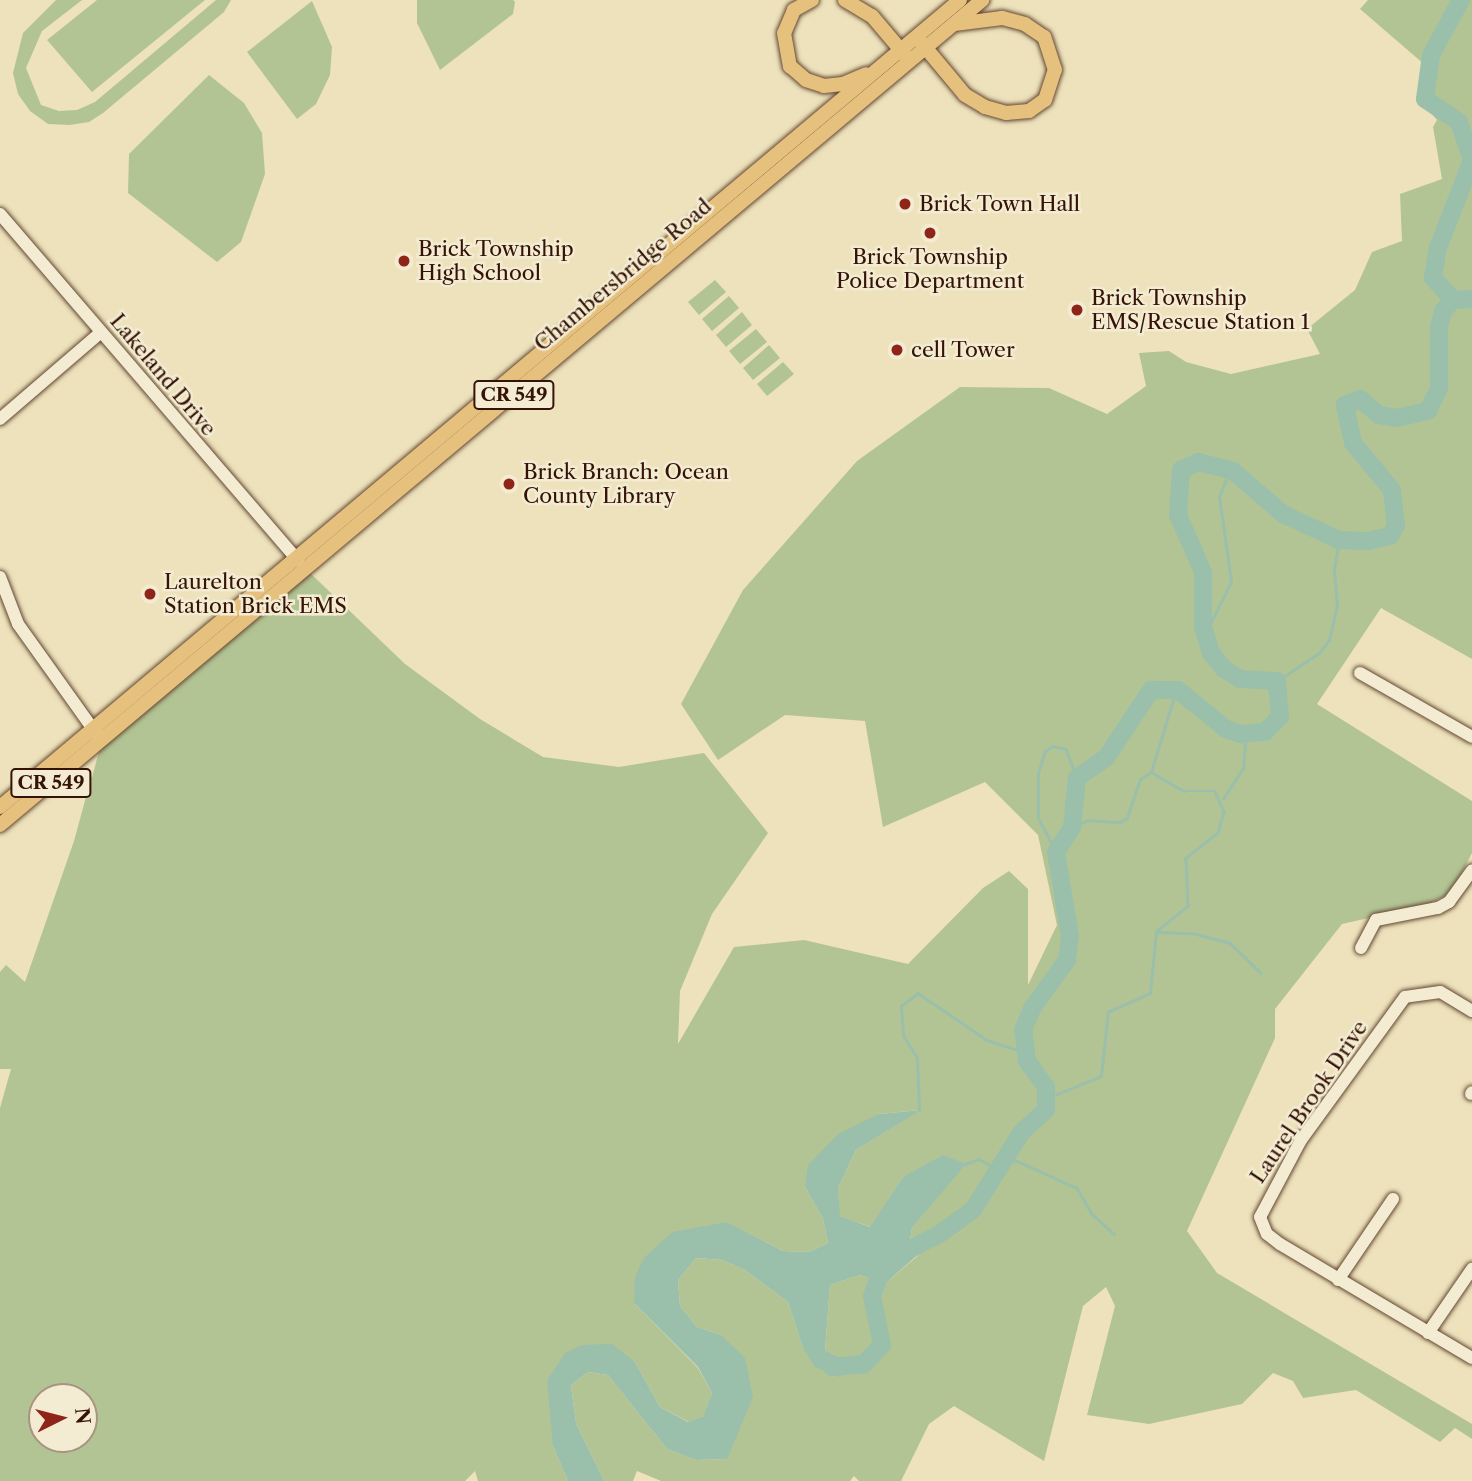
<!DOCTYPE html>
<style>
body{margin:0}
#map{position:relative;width:1472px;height:1481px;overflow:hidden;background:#ede2bb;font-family:"Libre Caslon Text",serif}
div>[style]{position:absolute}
.green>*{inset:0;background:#b3c494}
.water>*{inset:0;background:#9abfab}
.stream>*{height:2.5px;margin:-1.25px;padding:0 1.25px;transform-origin:1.25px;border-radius:1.25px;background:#9abfab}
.river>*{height:18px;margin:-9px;padding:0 9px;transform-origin:9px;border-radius:9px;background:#9abfab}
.roads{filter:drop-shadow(0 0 2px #634733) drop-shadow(0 0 2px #634733)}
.minor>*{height:12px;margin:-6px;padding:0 6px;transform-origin:6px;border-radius:6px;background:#f3ecd3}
.major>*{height:14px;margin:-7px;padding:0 7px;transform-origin:7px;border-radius:7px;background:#e6c17e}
.dots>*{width:19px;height:19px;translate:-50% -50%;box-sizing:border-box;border:4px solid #f3ecd3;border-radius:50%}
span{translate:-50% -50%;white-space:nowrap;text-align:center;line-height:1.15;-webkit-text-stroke:5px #f3ecd3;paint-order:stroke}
.shield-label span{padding:2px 5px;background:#f3ecd3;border:2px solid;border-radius:5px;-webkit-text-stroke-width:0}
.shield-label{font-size:19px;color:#351306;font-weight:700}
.poi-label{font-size:21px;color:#351306}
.left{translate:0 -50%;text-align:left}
.street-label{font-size:21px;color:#351306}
.north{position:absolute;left:28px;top:1383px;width:70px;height:70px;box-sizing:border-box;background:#f3ecd3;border:2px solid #a79581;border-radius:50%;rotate:84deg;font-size:19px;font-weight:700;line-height:28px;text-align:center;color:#351306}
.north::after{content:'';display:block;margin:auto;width:24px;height:32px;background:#8f2418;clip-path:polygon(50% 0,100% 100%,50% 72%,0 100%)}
</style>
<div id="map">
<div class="green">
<i style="clip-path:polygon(56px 0,82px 0,42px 31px,26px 68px,41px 105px,59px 111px,77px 110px,95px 102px,216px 0,231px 0,224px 12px,103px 113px,89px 122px,69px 125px,48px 124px,30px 111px,18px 94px,13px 73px,23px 33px)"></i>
<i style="clip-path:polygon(97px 0,205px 0,92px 92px,47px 40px)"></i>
<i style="clip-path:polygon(417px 0,513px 0,515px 2px,513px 14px,440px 70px,417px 23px)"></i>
<i style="clip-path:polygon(evenodd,1368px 0,1472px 0,1472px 659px,1381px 608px,1317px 704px,1472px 801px,1472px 853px,1452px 892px,1426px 905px,1342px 924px,1275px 1009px,1275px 1038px,1187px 1231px,1217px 1273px,1472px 1424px,1472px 1439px,1455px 1428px,1440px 1442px,1356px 1390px,1303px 1398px,1293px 1381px,1273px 1373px,1242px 1404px,1149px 1424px,1087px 1415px,1115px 1306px,1106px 1287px,1083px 1306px,1044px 1461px,954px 1406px,929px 1424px,901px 1481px,859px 1481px,854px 1476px,850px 1481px,661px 1481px,637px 1471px,633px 1481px,604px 1481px,576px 1423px,571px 1385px,588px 1372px,608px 1375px,667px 1449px,696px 1460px,727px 1459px,721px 1335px,697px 1327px,680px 1306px,678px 1280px,696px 1258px,722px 1260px,745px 1270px,788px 1302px,803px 1348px,854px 1366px,825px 1350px,830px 1285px,860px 1275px,885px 1284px,922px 1252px,910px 1240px,912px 1228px,965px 1164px,903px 1177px,871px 1227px,839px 1216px,838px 1188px,856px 1150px,920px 1110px,879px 1114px,805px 1187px,823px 1219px,828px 1243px,809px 1252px,783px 1251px,726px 1222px,634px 1303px,698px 1368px,712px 1393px,703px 1418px,689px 1422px,660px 1407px,635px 1362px,582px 1345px,553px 1446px,568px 1481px,478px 1481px,475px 1471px,465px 1481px,0 1481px,0 1108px,11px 1069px,0 1069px,0 972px,6px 965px,25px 982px,74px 841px,86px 797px,79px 787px,92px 777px,102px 741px,307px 570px,405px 664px,480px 719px,543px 757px,619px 767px,704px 753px,768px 833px,712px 914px,680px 991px,678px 1044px,734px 947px,804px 940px,908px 964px,983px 888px,1009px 871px,1028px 889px,1028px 985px,1057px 925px,1038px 835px,985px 782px,883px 827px,865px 721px,785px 715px,718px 760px,681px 704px,743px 590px,857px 461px,960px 387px,1049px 388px,1107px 414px,1146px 386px,1139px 353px,1169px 351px,1186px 362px,1231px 374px,1320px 354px,1307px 329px,1355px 290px,1372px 252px,1402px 241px,1400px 194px,1442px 179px,1433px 127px,1437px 120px,1431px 113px,1425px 65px,1360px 9px,1368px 0,42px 1397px,84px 1397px,84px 1439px,42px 1439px,42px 1397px)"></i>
<i style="clip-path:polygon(312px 1px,332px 47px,330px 75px,316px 104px,297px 119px,247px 52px)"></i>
<i style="clip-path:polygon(209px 75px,244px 103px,262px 133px,265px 174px,241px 242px,217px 262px,128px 193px,129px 154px)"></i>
<i style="clip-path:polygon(715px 280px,726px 292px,699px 315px,688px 302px)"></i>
<i style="clip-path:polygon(729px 296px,739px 308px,712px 331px,702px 319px)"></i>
<i style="clip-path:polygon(742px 312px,752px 325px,726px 347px,716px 335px)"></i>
<i style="clip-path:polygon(756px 329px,767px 342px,740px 364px,729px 351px)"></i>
<i style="clip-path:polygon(769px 345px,780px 358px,753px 380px,743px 368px)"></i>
<i style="clip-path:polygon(783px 362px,794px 374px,767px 396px,757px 384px)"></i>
</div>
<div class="water">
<i style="clip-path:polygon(921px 1110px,856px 1150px,838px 1188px,840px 1216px,870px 1227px,903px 1177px,943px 1155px,966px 1164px,912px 1228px,910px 1240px,922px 1251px,885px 1284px,860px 1275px,830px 1285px,825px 1350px,855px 1366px,839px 1377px,815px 1367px,803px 1348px,788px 1302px,745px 1270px,722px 1260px,696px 1258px,678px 1280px,680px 1306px,697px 1327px,721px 1335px,745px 1358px,753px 1397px,727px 1459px,696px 1460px,667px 1449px,608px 1375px,588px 1372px,571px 1385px,576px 1423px,604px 1481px,568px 1481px,553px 1446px,547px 1381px,565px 1353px,582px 1345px,612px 1344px,635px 1362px,660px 1407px,688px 1422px,703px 1417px,712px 1393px,698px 1367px,634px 1303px,635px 1277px,644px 1258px,672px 1232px,727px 1222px,783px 1251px,809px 1252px,828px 1243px,823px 1219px,805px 1187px,808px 1165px,838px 1134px,879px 1114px)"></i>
</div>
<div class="stream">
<i style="left:1204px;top:636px;width:60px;rotate:-63.4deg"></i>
<i style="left:1231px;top:582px;width:86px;rotate:-98deg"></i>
<i style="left:1219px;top:497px;width:29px;rotate:-68deg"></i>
<i style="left:1277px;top:681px;width:50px;rotate:-33.7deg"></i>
<i style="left:1319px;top:653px;width:16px;rotate:-52deg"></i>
<i style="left:1329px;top:640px;width:35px;rotate:-77deg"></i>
<i style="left:1337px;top:606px;width:37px;rotate:-95deg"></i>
<i style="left:1334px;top:569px;width:29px;rotate:-80deg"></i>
<i style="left:1151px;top:772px;width:38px;rotate:30deg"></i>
<i style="left:1184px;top:791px;width:31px"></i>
<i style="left:1215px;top:791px;width:23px;rotate:67deg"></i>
<i style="left:1224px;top:812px;width:22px;rotate:106deg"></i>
<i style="left:1218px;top:833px;width:41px;rotate:142deg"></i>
<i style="left:1186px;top:858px;width:48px;rotate:87.6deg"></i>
<i style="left:1188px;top:906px;width:40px;rotate:141deg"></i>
<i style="left:1223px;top:799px;width:37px;rotate:-57deg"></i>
<i style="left:1243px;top:768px;width:33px;rotate:-85deg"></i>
<i style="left:1072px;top:827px;width:17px;rotate:-24deg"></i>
<i style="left:1088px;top:820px;width:32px;rotate:4deg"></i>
<i style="left:1120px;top:822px;width:8px;rotate:-30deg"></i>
<i style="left:1127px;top:818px;width:41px;rotate:-71.6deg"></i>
<i style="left:1140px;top:779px;width:13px;rotate:-32deg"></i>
<i style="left:1151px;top:772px;width:86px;rotate:-73deg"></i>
<i style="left:1056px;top:852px;width:38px;rotate:-118deg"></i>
<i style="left:1038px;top:818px;width:45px;rotate:-90deg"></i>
<i style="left:1038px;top:773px;width:23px;rotate:-72deg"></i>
<i style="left:1045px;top:751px;width:9px;rotate:-32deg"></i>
<i style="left:1053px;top:746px;width:13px;rotate:13deg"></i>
<i style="left:1066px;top:749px;width:31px;rotate:69deg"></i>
<i style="left:1048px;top:1098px;width:57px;rotate:-22.5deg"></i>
<i style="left:1101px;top:1076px;width:64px;rotate:-83.8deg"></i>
<i style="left:1108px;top:1012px;width:46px;rotate:-24.3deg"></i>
<i style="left:1150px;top:993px;width:61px;rotate:-84.4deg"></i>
<i style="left:1156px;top:932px;width:37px;rotate:2deg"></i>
<i style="left:1193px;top:933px;width:38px;rotate:15deg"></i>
<i style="left:1230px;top:943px;width:43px;rotate:44.1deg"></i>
<i style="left:919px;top:1110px;width:52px;rotate:-92.2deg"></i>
<i style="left:917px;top:1058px;width:26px;rotate:-122deg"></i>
<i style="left:903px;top:1036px;width:30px;rotate:-94deg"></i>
<i style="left:901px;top:1006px;width:21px;rotate:-37deg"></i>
<i style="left:918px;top:993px;width:83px;rotate:34.3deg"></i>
<i style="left:987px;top:1040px;width:40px;rotate:18deg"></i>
<i style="left:1004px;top:1155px;width:80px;rotate:24.3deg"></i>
<i style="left:1077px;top:1188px;width:30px;rotate:60deg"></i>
<i style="left:1092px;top:1214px;width:30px;rotate:42deg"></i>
<i style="left:963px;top:1165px;width:17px;rotate:-21deg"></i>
<i style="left:979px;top:1159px;width:21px;rotate:29deg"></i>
</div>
<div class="river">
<i style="left:1453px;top:300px;width:30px;rotate:-132deg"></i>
<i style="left:1433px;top:278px;width:30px;rotate:-81deg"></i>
<i style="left:1438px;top:248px;width:94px;rotate:-68.9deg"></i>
<i style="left:1472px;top:160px;width:40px;rotate:-108.9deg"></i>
<i style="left:1459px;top:122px;width:41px;rotate:-145.9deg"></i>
<i style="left:1425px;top:99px;width:44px;rotate:-82.2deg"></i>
<i style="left:1431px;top:55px;width:63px;rotate:-61.4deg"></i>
<i style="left:1453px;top:300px;width:19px;rotate:-3deg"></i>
<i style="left:832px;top:1367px;width:32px;rotate:-5deg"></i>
<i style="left:864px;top:1364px;width:26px;rotate:-47deg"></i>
<i style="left:882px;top:1345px;width:50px;rotate:-101.5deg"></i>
<i style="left:872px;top:1296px;width:35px;rotate:-70deg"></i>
<i style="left:884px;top:1263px;width:64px;rotate:-27.8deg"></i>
<i style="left:941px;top:1233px;width:39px;rotate:-36deg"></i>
<i style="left:973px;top:1210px;width:91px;rotate:-58.1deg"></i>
<i style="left:1021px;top:1133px;width:34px;rotate:-43deg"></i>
<i style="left:1046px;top:1110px;width:23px;rotate:-90deg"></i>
<i style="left:1046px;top:1087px;width:32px;rotate:-126deg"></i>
<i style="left:1027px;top:1061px;width:31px;rotate:-97deg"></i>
<i style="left:1023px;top:1030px;width:25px;rotate:-67deg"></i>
<i style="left:1033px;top:1007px;width:58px;rotate:-54.1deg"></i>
<i style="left:1067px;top:960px;width:24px;rotate:-83deg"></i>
<i style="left:1070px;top:936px;width:85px;rotate:-99.5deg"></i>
<i style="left:1056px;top:852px;width:30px;rotate:-57deg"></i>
<i style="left:1072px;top:827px;width:49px;rotate:-84.2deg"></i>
<i style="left:1077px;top:778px;width:35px;rotate:-35deg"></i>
<i style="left:1106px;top:758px;width:82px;rotate:-56.5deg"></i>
<i style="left:1151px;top:690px;width:27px"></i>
<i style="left:1178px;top:690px;width:62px;rotate:39.1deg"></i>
<i style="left:1226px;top:729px;width:15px;rotate:20deg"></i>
<i style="left:1240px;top:734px;width:25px;rotate:-5deg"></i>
<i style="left:1265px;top:732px;width:21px;rotate:-45deg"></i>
<i style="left:1280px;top:717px;width:36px;rotate:-95deg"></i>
<i style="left:1277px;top:681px;width:37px;rotate:-177deg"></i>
<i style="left:1240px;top:679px;width:19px;rotate:-148deg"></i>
<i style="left:1224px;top:669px;width:21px;rotate:-129deg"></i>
<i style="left:1211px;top:653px;width:28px;rotate:-107deg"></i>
<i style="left:1203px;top:626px;width:54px;rotate:-90deg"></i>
<i style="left:1203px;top:572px;width:62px;rotate:-113.7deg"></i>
<i style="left:1178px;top:515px;width:45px;rotate:-86.2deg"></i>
<i style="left:1181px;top:470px;width:19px;rotate:-25deg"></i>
<i style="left:1198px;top:462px;width:36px;rotate:14deg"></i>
<i style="left:1233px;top:471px;width:66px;rotate:40.7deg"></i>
<i style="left:1283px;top:514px;width:62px;rotate:24.9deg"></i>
<i style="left:1339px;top:540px;width:29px;rotate:2deg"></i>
<i style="left:1368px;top:541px;width:23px;rotate:-13deg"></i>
<i style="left:1390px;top:536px;width:13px;rotate:-61deg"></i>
<i style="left:1396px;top:525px;width:35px;rotate:-97deg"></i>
<i style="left:1392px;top:490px;width:61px;rotate:-129.7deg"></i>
<i style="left:1353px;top:443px;width:39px;rotate:-102deg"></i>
<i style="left:1345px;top:405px;width:16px;rotate:-22deg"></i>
<i style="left:1360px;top:399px;width:25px;rotate:40deg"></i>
<i style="left:1379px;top:415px;width:18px;rotate:9deg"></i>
<i style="left:1397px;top:418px;width:32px;rotate:-13deg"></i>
<i style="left:1428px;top:411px;width:25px;rotate:-64deg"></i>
<i style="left:1439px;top:388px;width:61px;rotate:-90deg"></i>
<i style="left:1439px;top:327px;width:16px;rotate:-76deg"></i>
<i style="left:1443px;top:311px;width:15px;rotate:-48deg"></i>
</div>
<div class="roads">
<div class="minor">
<i style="left:0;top:214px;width:457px;rotate:49.3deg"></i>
<i style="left:0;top:419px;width:133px;rotate:-40.7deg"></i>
<i style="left:0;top:577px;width:50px;rotate:69deg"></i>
<i style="left:18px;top:624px;width:138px;rotate:54.5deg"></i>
<i style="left:1360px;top:673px;width:129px;rotate:29.7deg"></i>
<i style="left:1361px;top:948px;width:32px;rotate:-62deg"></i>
<i style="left:1376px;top:920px;width:63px;rotate:-11deg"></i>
<i style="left:1438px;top:908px;width:13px;rotate:-29deg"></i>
<i style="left:1449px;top:902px;width:39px;rotate:-54deg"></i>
<i style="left:1472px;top:1011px;width:37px;rotate:-149deg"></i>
<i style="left:1440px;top:992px;width:35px;rotate:172deg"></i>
<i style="left:1405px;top:997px;width:177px;rotate:126deg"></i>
<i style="left:1301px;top:1140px;width:87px;rotate:118deg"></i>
<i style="left:1260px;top:1217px;width:18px;rotate:68deg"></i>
<i style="left:1267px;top:1234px;width:16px;rotate:38deg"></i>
<i style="left:1280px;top:1244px;width:223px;rotate:30.7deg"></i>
<i style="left:1471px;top:1094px;width:2px;rotate:-63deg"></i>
<i style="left:1338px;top:1280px;width:98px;rotate:-55.8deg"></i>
<i style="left:1428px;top:1333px;width:78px;rotate:-55.5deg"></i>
</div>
<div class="major">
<i style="left:812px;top:0;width:21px;rotate:151deg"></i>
<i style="left:794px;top:10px;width:25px;rotate:113deg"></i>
<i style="left:784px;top:33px;width:34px;rotate:80deg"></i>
<i style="left:790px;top:66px;width:21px;rotate:41deg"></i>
<i style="left:806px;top:80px;width:19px;rotate:18deg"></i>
<i style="left:824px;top:86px;width:19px;rotate:-6deg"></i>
<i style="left:843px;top:84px;width:25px;rotate:-23deg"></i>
<i style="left:845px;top:0;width:31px;rotate:31deg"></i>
<i style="left:872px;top:16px;width:51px;rotate:49.8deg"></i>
<i style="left:920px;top:41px;width:70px;rotate:50.2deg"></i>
<i style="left:965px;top:95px;width:23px;rotate:31deg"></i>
<i style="left:985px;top:107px;width:22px;rotate:16deg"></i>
<i style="left:1006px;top:113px;width:23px;rotate:-5deg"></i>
<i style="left:1029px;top:111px;width:19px;rotate:-35deg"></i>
<i style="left:1045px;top:100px;width:32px;rotate:-72deg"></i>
<i style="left:1055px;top:70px;width:35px;rotate:-108deg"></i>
<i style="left:1044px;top:37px;width:23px;rotate:-146deg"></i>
<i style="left:1025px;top:24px;width:24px;rotate:-165deg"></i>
<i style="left:1002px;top:18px;width:46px;rotate:172.6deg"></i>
<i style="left:0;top:807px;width:1254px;rotate:-40.05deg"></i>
<i style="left:0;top:825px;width:1283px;rotate:-40.03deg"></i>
</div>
</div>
<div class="dots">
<i style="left:905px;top:204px;background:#8f2418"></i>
<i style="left:930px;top:233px;background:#8f2418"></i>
<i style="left:404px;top:261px;background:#8f2418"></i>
<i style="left:1077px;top:310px;background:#8f2418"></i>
<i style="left:897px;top:350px;background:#8f2418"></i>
<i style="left:509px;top:484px;background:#8f2418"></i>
<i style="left:150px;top:594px;background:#8f2418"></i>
</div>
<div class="shield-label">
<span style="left:514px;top:395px">CR 549</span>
<span style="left:51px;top:783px">CR 549</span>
</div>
<div class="poi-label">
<span class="left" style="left:919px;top:204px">Brick Town Hall</span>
<span class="left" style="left:418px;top:261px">Brick Township<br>High School</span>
<span style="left:930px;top:269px">Brick Township<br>Police Department</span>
<span class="left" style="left:1091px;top:310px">Brick Township<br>EMS/Rescue Station 1</span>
<span class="left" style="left:911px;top:350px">cell Tower</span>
<span class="left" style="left:523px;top:484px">Brick Branch: Ocean<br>County Library</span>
<span class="left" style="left:164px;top:594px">Laurelton<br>Station Brick EMS</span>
</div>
<div class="street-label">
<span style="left:623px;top:275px;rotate:-40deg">Chambersbridge Road</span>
<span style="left:163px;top:375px;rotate:50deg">Lakeland Drive</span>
<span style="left:1309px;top:1102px;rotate:-56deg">Laurel Brook Drive</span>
</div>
<div class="north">N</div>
</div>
